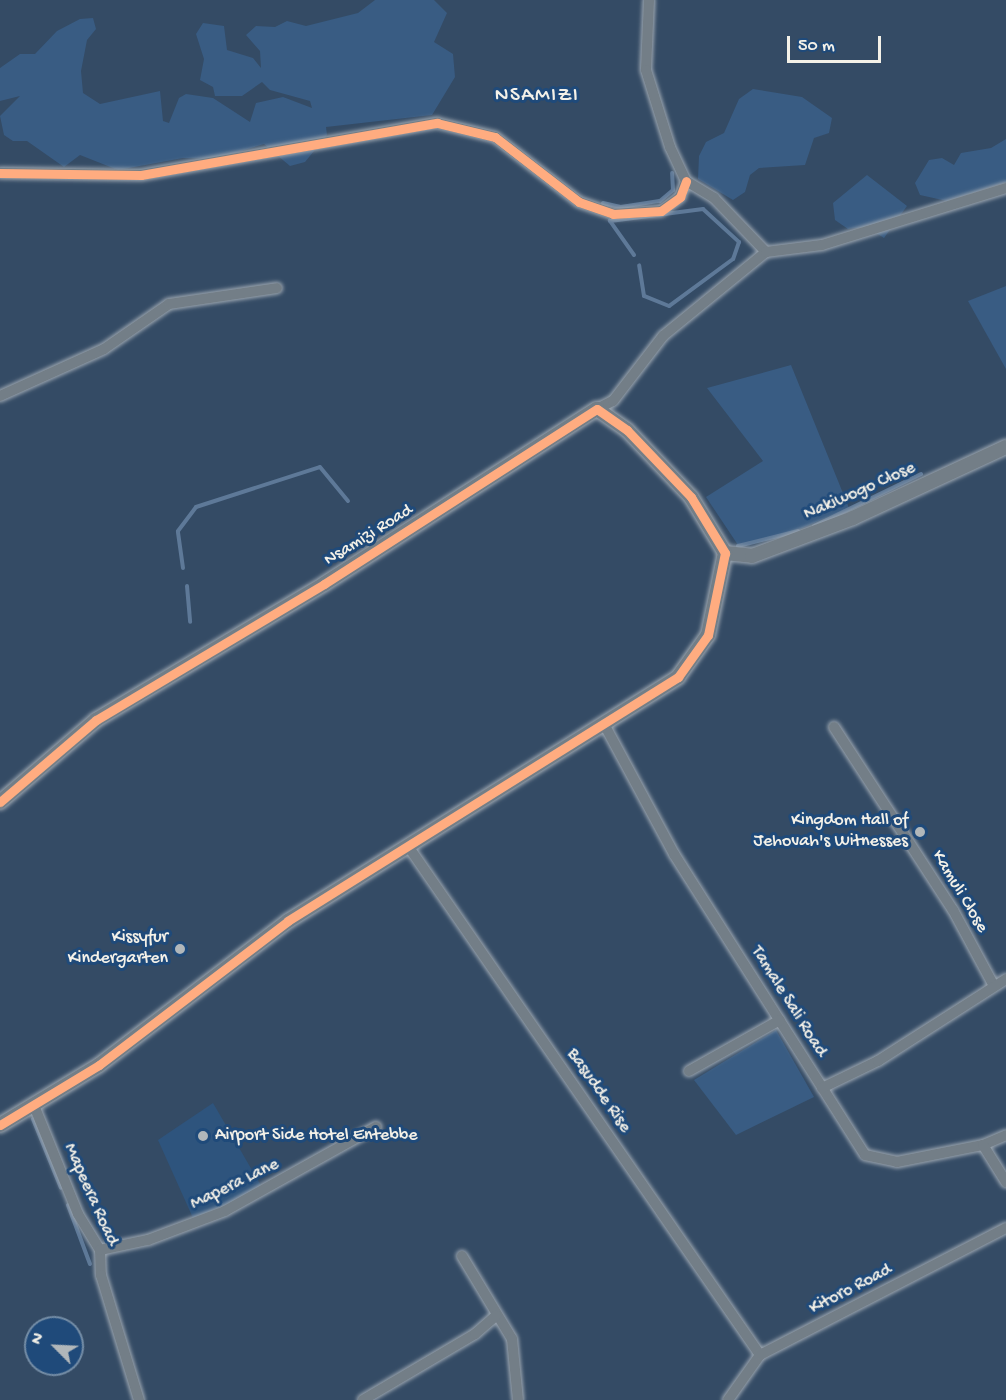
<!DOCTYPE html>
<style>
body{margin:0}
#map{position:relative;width:1006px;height:1400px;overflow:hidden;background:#344b65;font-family:"Gochi Hand",sans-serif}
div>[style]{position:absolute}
.built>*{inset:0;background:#2e547d}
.green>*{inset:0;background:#395c83}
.stream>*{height:4px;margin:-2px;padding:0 2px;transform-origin:2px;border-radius:2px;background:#5e7998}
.roads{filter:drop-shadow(0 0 2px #9ba5af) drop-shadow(0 0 2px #9ba5af)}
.street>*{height:10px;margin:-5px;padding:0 5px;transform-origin:5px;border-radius:5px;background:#737e87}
.secondary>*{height:14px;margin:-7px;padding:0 7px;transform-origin:7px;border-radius:7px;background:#737e87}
.cycleway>*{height:9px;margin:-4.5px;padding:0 4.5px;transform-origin:4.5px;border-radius:4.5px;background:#ffac80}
.dots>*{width:16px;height:16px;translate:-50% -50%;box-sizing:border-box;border:3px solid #1f4a7a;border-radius:50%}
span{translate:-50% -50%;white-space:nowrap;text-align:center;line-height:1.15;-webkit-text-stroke:6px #1f4a7a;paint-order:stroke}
.street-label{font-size:18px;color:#f4f1e8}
.poi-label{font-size:18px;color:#f4f1e8}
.right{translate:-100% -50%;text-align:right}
.left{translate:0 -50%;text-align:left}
.quarter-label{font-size:21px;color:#f4f1e8;letter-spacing:1.5px}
.north{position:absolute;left:24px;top:1316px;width:60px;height:60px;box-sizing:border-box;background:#1f4a7a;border:2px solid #748da6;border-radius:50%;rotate:294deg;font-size:16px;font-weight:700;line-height:24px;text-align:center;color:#f4f1e8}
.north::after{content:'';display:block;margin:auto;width:21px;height:27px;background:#b1b7ba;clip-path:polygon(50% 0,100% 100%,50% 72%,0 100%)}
.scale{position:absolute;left:787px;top:36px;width:94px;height:27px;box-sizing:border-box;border:3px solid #f4f1e8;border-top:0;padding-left:8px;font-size:18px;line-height:21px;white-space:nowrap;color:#f4f1e8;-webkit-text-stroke:4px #1f4a7a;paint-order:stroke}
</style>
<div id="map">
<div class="built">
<i style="clip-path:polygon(213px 1103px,263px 1189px,193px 1218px,158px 1140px)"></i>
</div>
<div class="green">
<i style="clip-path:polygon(375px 0,434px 0,447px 13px,434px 42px,453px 54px,455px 77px,432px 115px,326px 127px,327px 135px,305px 162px,290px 166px,264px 144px,215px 159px,183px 158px,118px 170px,80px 155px,64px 167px,27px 141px,13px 141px,4px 135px,0 116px,20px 96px,0 101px,0 68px,20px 54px,35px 54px,57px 31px,80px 19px,93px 18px,96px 29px,87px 40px,81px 71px,83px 93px,100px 104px,160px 91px,163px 121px,169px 123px,179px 98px,186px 94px,213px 98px,250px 122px,256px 103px,283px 97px,312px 108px,310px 101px,270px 90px,262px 82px,242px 96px,215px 96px,213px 87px,200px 80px,204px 59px,196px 34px,203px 23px,224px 26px,227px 50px,253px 58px,261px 68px,260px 51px,246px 35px,256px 26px,275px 27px,287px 21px,306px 26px,358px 13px)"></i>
<i style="clip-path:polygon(753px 89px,802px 97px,832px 118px,829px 133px,814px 138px,805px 165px,759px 168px,750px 175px,745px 192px,733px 200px,698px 179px,699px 156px,706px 142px,724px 133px,739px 99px)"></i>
<i style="clip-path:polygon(1006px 139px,1006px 182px,947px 201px,920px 195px,915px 183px,929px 160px,942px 158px,954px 165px,961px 153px,991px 148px)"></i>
<i style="clip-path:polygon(867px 175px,907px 206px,884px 238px,867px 227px,848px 229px,835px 220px,833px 203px)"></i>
<i style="clip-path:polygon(1006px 286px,1006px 369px,968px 301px)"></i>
<i style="clip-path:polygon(791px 365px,849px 508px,798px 530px,738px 545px,706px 497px,763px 461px,707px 388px)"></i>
<i style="clip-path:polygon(776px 1030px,814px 1097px,736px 1135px,694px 1080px)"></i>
</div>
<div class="stream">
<i style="left:603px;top:203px;width:18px;rotate:13deg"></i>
<i style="left:621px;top:207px;width:39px;rotate:-9deg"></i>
<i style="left:660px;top:201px;width:17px;rotate:-40deg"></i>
<i style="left:673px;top:190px;width:17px;rotate:-93deg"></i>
<i style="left:634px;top:255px;width:42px;rotate:-125.2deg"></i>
<i style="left:610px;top:221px;width:94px;rotate:-7.4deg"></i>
<i style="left:703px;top:209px;width:49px;rotate:42.5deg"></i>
<i style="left:739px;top:242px;width:18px;rotate:109deg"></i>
<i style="left:733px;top:259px;width:79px;rotate:143.7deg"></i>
<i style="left:669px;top:306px;width:27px;rotate:-158deg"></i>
<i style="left:644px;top:296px;width:31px;rotate:-99deg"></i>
<i style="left:814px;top:526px;width:119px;rotate:-25.9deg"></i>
<i style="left:738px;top:546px;width:62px;rotate:-14deg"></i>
<i style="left:183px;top:568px;width:37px;rotate:-98deg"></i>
<i style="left:178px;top:531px;width:30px;rotate:-53deg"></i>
<i style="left:196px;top:507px;width:130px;rotate:-17.9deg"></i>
<i style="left:320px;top:467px;width:44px;rotate:50.5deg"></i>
<i style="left:187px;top:586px;width:36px;rotate:85deg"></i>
<i style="left:33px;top:1119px;width:74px;rotate:67.9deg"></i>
<i style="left:68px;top:1205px;width:63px;rotate:69.6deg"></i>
</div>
<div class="roads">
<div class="street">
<i style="left:649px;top:0;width:70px;rotate:92.5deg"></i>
<i style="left:646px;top:70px;width:81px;rotate:72.7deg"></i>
<i style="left:670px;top:147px;width:38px;rotate:65deg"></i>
<i style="left:686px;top:181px;width:33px;rotate:31deg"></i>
<i style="left:714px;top:198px;width:75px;rotate:46.1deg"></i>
<i style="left:0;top:173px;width:141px;rotate:0.8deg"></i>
<i style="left:141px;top:175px;width:301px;rotate:-10deg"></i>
<i style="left:437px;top:123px;width:60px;rotate:13.6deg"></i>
<i style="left:495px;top:137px;width:106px;rotate:37.7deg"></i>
<i style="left:579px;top:202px;width:36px;rotate:19deg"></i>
<i style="left:613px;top:214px;width:48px;rotate:-3.6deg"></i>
<i style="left:661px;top:211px;width:24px;rotate:-36deg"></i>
<i style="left:680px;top:197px;width:17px;rotate:-69deg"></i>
<i style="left:0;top:396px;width:114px;rotate:-24.3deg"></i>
<i style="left:104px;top:349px;width:79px;rotate:-34.7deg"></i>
<i style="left:169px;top:304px;width:109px;rotate:-8.4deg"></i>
<i style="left:597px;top:409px;width:18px;rotate:-27deg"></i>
<i style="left:613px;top:401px;width:82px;rotate:-52.4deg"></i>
<i style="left:663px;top:336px;width:133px;rotate:-39.2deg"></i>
<i style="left:766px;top:252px;width:56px;rotate:-7.1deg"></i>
<i style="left:822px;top:245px;width:193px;rotate:-17.2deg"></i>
<i style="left:604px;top:724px;width:148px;rotate:61.7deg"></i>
<i style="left:674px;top:854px;width:356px;rotate:57.6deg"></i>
<i style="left:865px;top:1155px;width:33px;rotate:12deg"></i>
<i style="left:897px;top:1162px;width:88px;rotate:-11.2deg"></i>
<i style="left:983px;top:1145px;width:25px;rotate:-23deg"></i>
<i style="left:834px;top:727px;width:218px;rotate:57deg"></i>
<i style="left:953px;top:910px;width:86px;rotate:61.7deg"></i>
<i style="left:408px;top:846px;width:619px;rotate:55.33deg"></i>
<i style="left:689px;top:1071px;width:104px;rotate:-29.3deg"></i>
<i style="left:822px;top:1088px;width:62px;rotate:-25.7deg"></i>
<i style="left:878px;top:1061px;width:152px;rotate:-32.6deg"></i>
<i style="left:35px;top:1108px;width:114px;rotate:67.9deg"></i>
<i style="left:78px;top:1214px;width:42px;rotate:58.6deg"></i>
<i style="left:100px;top:1250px;width:25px;rotate:88deg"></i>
<i style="left:101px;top:1275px;width:131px;rotate:73.1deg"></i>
<i style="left:983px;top:1145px;width:44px;rotate:58.1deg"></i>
<i style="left:100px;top:1250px;width:49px;rotate:-11.8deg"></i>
<i style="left:148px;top:1240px;width:82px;rotate:-20.6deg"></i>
<i style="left:225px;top:1211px;width:173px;rotate:-29.1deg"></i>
<i style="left:462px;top:1256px;width:97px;rotate:58.9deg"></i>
<i style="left:512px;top:1339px;width:61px;rotate:84.4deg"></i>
<i style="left:363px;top:1400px;width:130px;rotate:-30.5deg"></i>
<i style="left:475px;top:1334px;width:28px;rotate:-41deg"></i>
<i style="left:728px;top:1400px;width:55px;rotate:-54.6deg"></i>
<i style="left:760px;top:1355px;width:277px;rotate:-27.3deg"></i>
</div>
<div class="secondary">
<i style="left:725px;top:553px;width:27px;rotate:6deg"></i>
<i style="left:752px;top:556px;width:108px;rotate:-20.6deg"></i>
<i style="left:853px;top:518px;width:169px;rotate:-24.9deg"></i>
<i style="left:0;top:802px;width:126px;rotate:-40.5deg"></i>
<i style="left:96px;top:720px;width:265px;rotate:-30.8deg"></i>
<i style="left:324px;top:584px;width:324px;rotate:-32.7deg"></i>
<i style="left:597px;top:409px;width:37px;rotate:35deg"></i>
<i style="left:627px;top:430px;width:93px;rotate:46.3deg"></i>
<i style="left:691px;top:497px;width:66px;rotate:58.7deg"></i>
<i style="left:0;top:1125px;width:116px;rotate:-31.2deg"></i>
<i style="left:99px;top:1065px;width:238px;rotate:-37.3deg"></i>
<i style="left:288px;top:921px;width:460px;rotate:-32deg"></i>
<i style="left:678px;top:677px;width:52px;rotate:-54.5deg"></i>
<i style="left:708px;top:635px;width:84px;rotate:-78.3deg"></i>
</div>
</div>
<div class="cycleway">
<i style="left:0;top:173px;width:141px;rotate:0.8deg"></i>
<i style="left:141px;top:175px;width:301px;rotate:-10deg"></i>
<i style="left:437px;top:123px;width:60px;rotate:13.6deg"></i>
<i style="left:495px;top:137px;width:106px;rotate:37.7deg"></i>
<i style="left:579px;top:202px;width:36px;rotate:19deg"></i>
<i style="left:613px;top:214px;width:48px;rotate:-3.6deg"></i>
<i style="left:661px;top:211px;width:24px;rotate:-36deg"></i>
<i style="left:680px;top:197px;width:17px;rotate:-69deg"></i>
<i style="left:0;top:802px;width:126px;rotate:-40.5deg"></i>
<i style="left:96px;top:720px;width:265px;rotate:-30.8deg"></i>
<i style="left:324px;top:584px;width:324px;rotate:-32.7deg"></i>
<i style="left:597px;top:409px;width:37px;rotate:35deg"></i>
<i style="left:627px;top:430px;width:93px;rotate:46.3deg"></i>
<i style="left:691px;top:497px;width:66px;rotate:58.7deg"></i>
<i style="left:725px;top:553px;width:84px;rotate:101.7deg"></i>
<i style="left:708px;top:635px;width:52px;rotate:125.5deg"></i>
<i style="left:678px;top:677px;width:460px;rotate:148deg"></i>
<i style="left:288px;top:921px;width:238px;rotate:142.7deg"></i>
<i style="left:99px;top:1065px;width:116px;rotate:148.8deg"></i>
</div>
<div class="dots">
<i style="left:920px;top:832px;background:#b1b7ba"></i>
<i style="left:180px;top:949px;background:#b1b7ba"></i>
<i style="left:203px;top:1136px;background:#b1b7ba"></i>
</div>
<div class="street-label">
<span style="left:860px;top:492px;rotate:-24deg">Nakiwogo Close</span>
<span style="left:369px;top:536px;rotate:-32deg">Nsamizi Road</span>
<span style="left:959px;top:892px;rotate:59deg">Kamuli Close</span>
<span style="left:788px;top:1002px;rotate:58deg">Tamale Sali Road</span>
<span style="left:598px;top:1091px;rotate:55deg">Basudde Rise</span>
<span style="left:235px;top:1185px;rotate:-26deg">Mapera Lane</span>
<span style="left:90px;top:1195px;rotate:66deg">Mapeera Road</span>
<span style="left:851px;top:1290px;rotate:-27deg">Kitoro Road</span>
</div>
<div class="poi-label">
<span class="right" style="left:908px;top:832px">Kingdom Hall of<br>Jehovah's Witnesses</span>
<span class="right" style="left:168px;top:949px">Kissyfur<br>Kindergarten</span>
<span class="left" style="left:215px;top:1136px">Airport Side Hotel Entebbe</span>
</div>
<div class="quarter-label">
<span style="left:537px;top:97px">NSAMIZI</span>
</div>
<div class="north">N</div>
<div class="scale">50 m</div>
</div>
